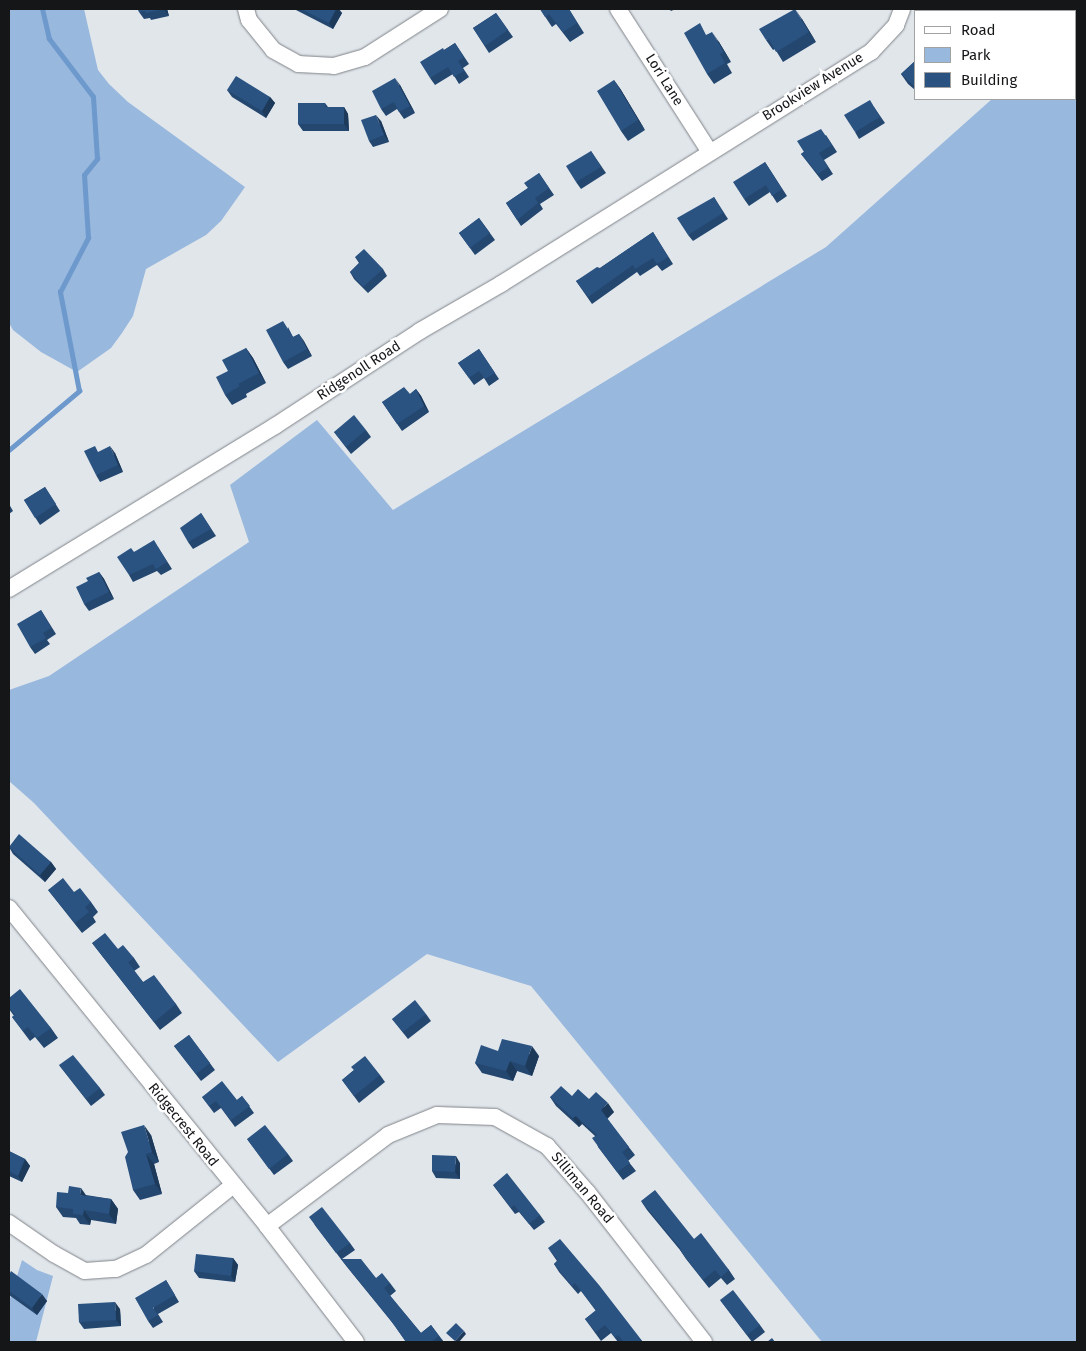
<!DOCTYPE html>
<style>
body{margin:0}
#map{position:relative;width:1086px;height:1351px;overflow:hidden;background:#e1e6eb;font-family:"Fira Sans",sans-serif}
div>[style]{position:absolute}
.green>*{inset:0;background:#98b8de}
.stream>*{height:4.5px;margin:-2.25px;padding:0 2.25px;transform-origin:2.25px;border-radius:2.25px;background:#6d99cc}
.roads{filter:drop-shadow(0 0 1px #7f8388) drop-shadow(0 0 1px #7f8388)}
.minor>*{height:16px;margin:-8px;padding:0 8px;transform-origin:8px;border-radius:8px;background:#fff}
.wall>*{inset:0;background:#244770}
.shaded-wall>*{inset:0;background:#1d3a5b}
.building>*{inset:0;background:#2a5382}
span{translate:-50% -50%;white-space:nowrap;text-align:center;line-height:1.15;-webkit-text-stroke:5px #fff;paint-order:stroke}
.street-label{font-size:14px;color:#151618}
.frame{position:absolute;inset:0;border:10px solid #151618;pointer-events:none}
.legend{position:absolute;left:914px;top:10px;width:162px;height:90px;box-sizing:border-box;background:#fff;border:1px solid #a1a2a3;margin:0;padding:6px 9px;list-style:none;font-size:15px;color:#151618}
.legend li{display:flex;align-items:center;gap:10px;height:25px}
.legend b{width:25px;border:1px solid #a1a2a3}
</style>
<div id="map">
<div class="green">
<i style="clip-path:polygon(9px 9px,84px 9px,98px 70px,109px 84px,128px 102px,245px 187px,221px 221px,206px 235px,146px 269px,133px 316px,122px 333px,111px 348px,77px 372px,41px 352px,13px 330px,9px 323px)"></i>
<i style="clip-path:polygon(1075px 64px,1077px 64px,1077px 1342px,822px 1342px,531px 986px,427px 954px,278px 1062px,34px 803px,9px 781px,9px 690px,49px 676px,249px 542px,230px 485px,317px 420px,393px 510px,826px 247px,992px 99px,1075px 99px)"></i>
<i style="clip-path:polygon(22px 1260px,37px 1270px,53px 1276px,36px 1342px,9px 1342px,9px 1302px)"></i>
</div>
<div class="stream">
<i style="left:9px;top:450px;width:92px;rotate:-40.1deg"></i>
<i style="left:79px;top:391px;width:101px;rotate:-100.9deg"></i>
<i style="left:60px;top:292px;width:61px;rotate:-62.6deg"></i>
<i style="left:88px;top:238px;width:63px;rotate:-93.6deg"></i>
<i style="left:84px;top:175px;width:21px;rotate:-51deg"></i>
<i style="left:97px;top:159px;width:62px;rotate:-93.7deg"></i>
<i style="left:93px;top:97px;width:73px;rotate:-127.2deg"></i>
<i style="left:49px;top:39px;width:31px;rotate:-103deg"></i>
</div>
<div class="roads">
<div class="minor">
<i style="left:246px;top:9px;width:11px;rotate:75deg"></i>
<i style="left:249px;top:20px;width:38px;rotate:51deg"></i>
<i style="left:273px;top:50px;width:29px;rotate:29deg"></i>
<i style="left:298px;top:64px;width:36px;rotate:3deg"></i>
<i style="left:334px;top:66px;width:32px;rotate:-16deg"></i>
<i style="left:365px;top:57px;width:89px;rotate:-32.6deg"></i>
<i style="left:618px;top:9px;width:169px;rotate:57.3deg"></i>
<i style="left:9px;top:589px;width:312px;rotate:-31.5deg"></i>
<i style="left:275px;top:426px;width:173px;rotate:-33.2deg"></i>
<i style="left:420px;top:331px;width:94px;rotate:-30.1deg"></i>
<i style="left:501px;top:284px;width:437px;rotate:-32.1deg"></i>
<i style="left:871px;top:52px;width:37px;rotate:-47deg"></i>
<i style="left:896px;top:25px;width:17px;rotate:-69deg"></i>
<i style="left:9px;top:908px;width:409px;rotate:50.9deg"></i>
<i style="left:267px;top:1226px;width:146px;rotate:52.5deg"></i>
<i style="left:9px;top:1223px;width:55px;rotate:34.6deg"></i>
<i style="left:54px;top:1254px;width:35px;rotate:29deg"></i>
<i style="left:85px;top:1271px;width:31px;rotate:-4deg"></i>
<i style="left:116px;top:1269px;width:33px;rotate:-25deg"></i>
<i style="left:146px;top:1255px;width:110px;rotate:-38.7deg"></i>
<i style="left:267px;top:1226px;width:151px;rotate:-36.9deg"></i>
<i style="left:388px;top:1135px;width:53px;rotate:-22.2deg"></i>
<i style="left:437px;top:1115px;width:58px;rotate:2deg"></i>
<i style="left:495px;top:1117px;width:60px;rotate:29.1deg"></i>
<i style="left:547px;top:1146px;width:62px;rotate:48.9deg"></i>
<i style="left:588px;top:1193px;width:189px;rotate:52.1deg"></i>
</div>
</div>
<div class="wall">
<i style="clip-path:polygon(138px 9px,167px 9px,169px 16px,151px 20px,150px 18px,144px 19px,139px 12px)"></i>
<i style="clip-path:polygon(295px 9px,336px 9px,342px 13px,333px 29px,296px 10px)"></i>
<i style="clip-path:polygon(540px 9px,569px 9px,584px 33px,570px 42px,556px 24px,552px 27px)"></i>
<i style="clip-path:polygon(669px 9px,676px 9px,671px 11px)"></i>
<i style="clip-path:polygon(496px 13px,513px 37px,489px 53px,473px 28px)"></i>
<i style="clip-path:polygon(802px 19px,816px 42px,783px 62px,775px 49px,773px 50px,766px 40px)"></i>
<i style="clip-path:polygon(707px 35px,719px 42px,731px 62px,727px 64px,732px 73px,714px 84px,707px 74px)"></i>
<i style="clip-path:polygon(455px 43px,469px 64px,463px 68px,469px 77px,459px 84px,453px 74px,435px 85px,430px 78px,444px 50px)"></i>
<i style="clip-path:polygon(915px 61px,915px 90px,908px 84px,901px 74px)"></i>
<i style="clip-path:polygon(614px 80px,621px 90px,645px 130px,628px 141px,621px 131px)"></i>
<i style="clip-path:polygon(400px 85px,415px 113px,404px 119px,397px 109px,386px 116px,381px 109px)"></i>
<i style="clip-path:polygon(227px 90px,270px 97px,275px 103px,266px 118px,232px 97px)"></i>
<i style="clip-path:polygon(325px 103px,328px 107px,344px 107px,348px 114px,349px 131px,303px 131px,298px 124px)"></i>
<i style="clip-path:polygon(874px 107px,885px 123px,859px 139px,855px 132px)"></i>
<i style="clip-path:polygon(381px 121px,389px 142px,373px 147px,369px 141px)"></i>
<i style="clip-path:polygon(826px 135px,837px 152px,824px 160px,833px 174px,822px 181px,801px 154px)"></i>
<i style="clip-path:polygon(591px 151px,606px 173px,581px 189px,576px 182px)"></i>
<i style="clip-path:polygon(765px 162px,787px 196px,777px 203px,770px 192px,749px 206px,744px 199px)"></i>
<i style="clip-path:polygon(539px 173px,554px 195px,540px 204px,543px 209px,521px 226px,506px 203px,528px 188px)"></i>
<i style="clip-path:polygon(714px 197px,728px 219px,693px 241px,688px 235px)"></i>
<i style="clip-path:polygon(479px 218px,495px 240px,475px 255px,459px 233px)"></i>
<i style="clip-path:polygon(653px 232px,673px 264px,662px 271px,657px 265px,640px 276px,637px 272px,592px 304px,576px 281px,600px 268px)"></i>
<i style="clip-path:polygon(355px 257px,383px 269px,387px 276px,368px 293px,354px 279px,350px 272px,359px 263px)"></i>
<i style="clip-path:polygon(288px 327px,293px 337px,299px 334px,312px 356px,288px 369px,283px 362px)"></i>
<i style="clip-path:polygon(246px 348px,253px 358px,266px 383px,246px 394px,247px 397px,232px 405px,225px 395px,228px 371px)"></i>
<i style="clip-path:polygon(479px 349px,499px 379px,489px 386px,484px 378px,474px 385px,458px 363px)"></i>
<i style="clip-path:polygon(416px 389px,421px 396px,429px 412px,402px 431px,382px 402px,410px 394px)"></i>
<i style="clip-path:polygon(366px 430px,371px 437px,351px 454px,334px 432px)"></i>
<i style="clip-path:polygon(115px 453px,123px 472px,100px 482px,96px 475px)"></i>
<i style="clip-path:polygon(45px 487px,60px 511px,40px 525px,24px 500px)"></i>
<i style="clip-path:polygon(9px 504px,13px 511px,9px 514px)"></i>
<i style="clip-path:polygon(201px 513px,216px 536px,193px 549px,188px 542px)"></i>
<i style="clip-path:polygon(158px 547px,172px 569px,161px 575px,157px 571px,133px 582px,129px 575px,134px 552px)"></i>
<i style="clip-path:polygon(99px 572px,104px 579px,114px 599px,89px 611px,84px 604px,88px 581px)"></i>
<i style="clip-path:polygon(41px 610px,56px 634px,47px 640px,50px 644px,35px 654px,30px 647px)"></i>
<i style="clip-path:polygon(9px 847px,51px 862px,56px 869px,45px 882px,13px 854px)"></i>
<i style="clip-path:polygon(48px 890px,74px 892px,91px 902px,98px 912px,93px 917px,96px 922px,82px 933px)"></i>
<i style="clip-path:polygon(92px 943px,118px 949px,134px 958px,140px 967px,134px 971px,143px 982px,176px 1004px,182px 1013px,160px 1030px)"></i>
<i style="clip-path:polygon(9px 998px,51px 1028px,58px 1038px,44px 1048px,35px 1037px,30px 1041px,12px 1017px,14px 1016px,9px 1009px)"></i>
<i style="clip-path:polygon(426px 1014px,431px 1021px,408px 1039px,392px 1019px)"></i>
<i style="clip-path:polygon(189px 1035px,215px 1070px,201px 1081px,174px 1046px)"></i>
<i style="clip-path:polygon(498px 1051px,539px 1056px,532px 1076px,517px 1071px,513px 1081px,482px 1073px,475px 1063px)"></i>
<i style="clip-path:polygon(59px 1065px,100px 1088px,105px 1095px,91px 1106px)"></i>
<i style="clip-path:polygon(354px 1070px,380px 1075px,385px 1082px,359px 1103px,342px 1080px)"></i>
<i style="clip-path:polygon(242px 1096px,254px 1113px,235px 1127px,221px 1108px,214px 1113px,202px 1097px,237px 1100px)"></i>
<i style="clip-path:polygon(572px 1096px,589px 1099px,614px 1112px,607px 1119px,635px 1155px,628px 1161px,636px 1171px,623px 1180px,598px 1147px,595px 1136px,582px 1124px,579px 1127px,556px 1106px,550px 1097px)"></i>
<i style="clip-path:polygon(151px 1135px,159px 1162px,154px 1164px,162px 1194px,140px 1200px,133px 1190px)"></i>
<i style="clip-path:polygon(247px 1139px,288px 1154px,293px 1161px,274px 1175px)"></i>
<i style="clip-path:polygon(9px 1151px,25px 1159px,30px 1166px,22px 1182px,9px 1176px)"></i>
<i style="clip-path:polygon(460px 1163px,460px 1179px,436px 1178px,432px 1171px)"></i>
<i style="clip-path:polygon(493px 1185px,540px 1215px,545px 1222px,534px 1230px,519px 1212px,515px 1214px)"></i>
<i style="clip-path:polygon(86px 1195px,111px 1199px,118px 1209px,116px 1224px,91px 1220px,90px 1225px,80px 1224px,76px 1218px,63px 1217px,56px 1207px)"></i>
<i style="clip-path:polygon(641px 1201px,694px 1239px,729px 1270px,735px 1279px,727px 1285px,721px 1278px,709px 1288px,686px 1259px,680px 1250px,647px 1210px)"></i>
<i style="clip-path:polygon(314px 1224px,350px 1243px,355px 1250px,342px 1259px,376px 1278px,390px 1283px,396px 1291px,390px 1296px,421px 1333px,431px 1325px,444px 1342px,406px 1342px,395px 1326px,347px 1267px)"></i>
<i style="clip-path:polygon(548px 1248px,643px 1342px,618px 1342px,611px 1333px,601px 1341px,585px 1319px,596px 1311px,581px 1291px,578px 1294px,559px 1272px,554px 1264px,557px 1261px)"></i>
<i style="clip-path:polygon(233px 1258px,238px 1265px,235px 1282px,199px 1278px,194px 1271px)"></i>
<i style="clip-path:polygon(9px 1275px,47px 1301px,37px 1315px,9px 1295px)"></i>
<i style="clip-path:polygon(166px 1280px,179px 1302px,158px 1314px,163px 1322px,153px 1328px,148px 1321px)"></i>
<i style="clip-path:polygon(720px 1300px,760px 1325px,765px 1332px,752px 1342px)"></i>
<i style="clip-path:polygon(120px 1309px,121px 1326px,84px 1329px,79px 1322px)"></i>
</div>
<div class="shaded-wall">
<i style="clip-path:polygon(164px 9px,167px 9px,169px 16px)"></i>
<i style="clip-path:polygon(336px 9px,339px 9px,342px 13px,333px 29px,329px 23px)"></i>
<i style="clip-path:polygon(795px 9px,802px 19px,816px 42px,809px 32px)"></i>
<i style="clip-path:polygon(965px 9px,970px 9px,971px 11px,965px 11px)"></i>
<i style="clip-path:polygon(712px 32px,719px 42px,731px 62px,724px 52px)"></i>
<i style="clip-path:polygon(395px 78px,400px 85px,415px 113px,410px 106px)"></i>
<i style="clip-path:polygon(614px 80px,621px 90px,645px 130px,638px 120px)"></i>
<i style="clip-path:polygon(270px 97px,275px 103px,266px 118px,262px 111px)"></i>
<i style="clip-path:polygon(344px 107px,348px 114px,349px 131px,344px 124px)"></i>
<i style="clip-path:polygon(376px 115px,381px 121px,389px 142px,384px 135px)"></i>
<i style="clip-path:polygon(299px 334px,304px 341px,312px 356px,307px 349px)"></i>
<i style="clip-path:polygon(246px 348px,253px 358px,266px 383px,259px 373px)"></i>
<i style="clip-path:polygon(416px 389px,421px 396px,429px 412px,424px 406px)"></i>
<i style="clip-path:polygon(110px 446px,115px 453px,123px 472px,118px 465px)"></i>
<i style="clip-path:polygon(99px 572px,104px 579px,114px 599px,109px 592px)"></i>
<i style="clip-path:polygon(51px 862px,56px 869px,45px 882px,40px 875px)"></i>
<i style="clip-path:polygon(532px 1046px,539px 1056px,532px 1076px,525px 1066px)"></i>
<i style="clip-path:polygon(510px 1061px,517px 1071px,513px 1081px,506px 1071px)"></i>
<i style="clip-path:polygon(608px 1103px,614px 1112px,607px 1119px,601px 1110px)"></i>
<i style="clip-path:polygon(576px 1116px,582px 1124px,579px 1127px,573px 1118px)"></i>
<i style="clip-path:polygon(144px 1125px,151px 1135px,159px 1162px,152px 1152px)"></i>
<i style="clip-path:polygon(146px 1154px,154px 1164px,162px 1194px,155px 1184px)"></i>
<i style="clip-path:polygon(456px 1156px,460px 1163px,460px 1179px,455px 1172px)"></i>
<i style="clip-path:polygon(25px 1159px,30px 1166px,22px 1182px,18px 1176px)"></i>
<i style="clip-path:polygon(81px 1188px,88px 1198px,80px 1195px)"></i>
<i style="clip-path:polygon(111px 1199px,118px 1209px,116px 1224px,109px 1214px)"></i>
<i style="clip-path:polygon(84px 1210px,91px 1220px,90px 1225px,83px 1215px)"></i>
<i style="clip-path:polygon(233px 1258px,238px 1265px,235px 1282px,231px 1276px)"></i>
<i style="clip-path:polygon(42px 1294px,47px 1301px,37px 1315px,32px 1308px)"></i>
<i style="clip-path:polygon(115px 1302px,120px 1309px,121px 1326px,116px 1320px)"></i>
<i style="clip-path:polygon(464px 1331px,466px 1334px,459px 1342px,455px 1342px,455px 1341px)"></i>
</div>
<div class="building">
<i style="clip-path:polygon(138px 9px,164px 9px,146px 13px,145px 11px,139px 12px)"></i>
<i style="clip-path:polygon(301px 9px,336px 9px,329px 23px)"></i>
<i style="clip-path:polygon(540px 9px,569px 9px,577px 23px,563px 32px,549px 14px,545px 17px)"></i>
<i style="clip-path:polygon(795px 9px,809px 32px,776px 52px,769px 39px,766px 40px,759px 29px)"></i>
<i style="clip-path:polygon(939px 9px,965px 9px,965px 11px,939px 11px)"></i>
<i style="clip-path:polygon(496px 13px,508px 30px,485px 46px,473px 28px)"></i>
<i style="clip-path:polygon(700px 23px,706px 35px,712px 32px,724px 52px,720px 54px,725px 63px,707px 74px,684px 33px)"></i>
<i style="clip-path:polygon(455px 43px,464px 57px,458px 61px,464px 71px,454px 77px,448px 67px,430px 78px,420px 62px,443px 48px,444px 50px)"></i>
<i style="clip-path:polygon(915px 61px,915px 87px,901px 74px)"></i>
<i style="clip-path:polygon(236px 76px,270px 97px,262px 111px,227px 90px)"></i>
<i style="clip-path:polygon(395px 78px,410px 106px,399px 112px,394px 102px,381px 109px,372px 91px)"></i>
<i style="clip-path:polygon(614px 80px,638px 120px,621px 131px,597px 91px)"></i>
<i style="clip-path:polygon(870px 100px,880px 117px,855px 132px,844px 115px)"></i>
<i style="clip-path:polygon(298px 103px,325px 103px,325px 107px,344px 107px,344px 124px,298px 124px)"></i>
<i style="clip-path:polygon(376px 115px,384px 135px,369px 141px,361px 120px)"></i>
<i style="clip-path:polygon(821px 129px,832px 145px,819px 153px,828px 167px,818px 174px,801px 154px,804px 152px,797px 141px)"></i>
<i style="clip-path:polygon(591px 151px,601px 167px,576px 182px,566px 166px)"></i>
<i style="clip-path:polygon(765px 162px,782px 189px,772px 196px,766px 185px,744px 199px,733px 182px)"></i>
<i style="clip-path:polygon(539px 173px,549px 188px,535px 198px,538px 203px,517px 220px,506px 203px,528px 188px,524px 183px)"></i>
<i style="clip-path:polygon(714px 197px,723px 213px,688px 235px,677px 218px)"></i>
<i style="clip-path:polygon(479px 218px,490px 233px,470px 248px,459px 233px)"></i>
<i style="clip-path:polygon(653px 232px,668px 257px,657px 264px,653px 258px,635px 269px,633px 265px,588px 297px,576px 281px,597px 267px,600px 268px)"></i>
<i style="clip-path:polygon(364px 249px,383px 269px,363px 287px,350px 272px,360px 262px,355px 257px)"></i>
<i style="clip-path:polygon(283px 321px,293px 337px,299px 334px,307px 349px,283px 362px,266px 330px)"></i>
<i style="clip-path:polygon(246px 348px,259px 373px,238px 384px,240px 386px,225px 395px,216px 377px,228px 371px,222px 360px)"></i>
<i style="clip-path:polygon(479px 349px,495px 373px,485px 379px,479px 371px,469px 378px,458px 363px)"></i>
<i style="clip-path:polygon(404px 387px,410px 394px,416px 389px,424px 406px,397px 424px,382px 402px)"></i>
<i style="clip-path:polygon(354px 415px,366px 430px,346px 447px,334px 432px)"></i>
<i style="clip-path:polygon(95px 446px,98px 452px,110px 446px,118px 465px,96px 475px,84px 451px)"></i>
<i style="clip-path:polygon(45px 487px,56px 504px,35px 518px,24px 500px)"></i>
<i style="clip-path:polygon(201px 513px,211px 529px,188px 542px,180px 528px)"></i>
<i style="clip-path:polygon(154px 540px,167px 562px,156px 569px,153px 564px,129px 575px,117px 557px,131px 548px,134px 552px)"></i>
<i style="clip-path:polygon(99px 572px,109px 592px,84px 604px,76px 587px,88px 581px,86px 578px)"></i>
<i style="clip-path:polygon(41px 610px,51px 628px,43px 633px,46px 638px,30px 647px,17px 624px)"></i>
<i style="clip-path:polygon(19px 834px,51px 862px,40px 875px,9px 847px)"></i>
<i style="clip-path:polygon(63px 878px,74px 892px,80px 888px,91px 902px,85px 907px,89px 912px,75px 923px,48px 890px)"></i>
<i style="clip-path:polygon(105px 933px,118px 949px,123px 945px,134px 958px,128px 962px,143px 982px,154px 975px,176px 1004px,154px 1022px,92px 943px)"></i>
<i style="clip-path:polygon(20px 989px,51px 1028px,37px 1038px,28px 1027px,23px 1031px,12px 1017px,15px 1015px,9px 1008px,9px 998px)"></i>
<i style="clip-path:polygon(415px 1000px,426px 1014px,403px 1032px,392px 1019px)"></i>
<i style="clip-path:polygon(189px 1035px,210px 1063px,196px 1074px,174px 1046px)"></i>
<i style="clip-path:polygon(502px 1039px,532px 1046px,525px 1066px,510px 1061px,506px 1071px,475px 1063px,481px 1045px,498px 1051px)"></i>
<i style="clip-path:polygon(73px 1055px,100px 1088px,86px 1099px,59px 1065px)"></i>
<i style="clip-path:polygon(365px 1056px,380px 1075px,354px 1096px,342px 1080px,354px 1070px,351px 1067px)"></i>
<i style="clip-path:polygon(222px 1081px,237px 1100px,242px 1096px,250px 1106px,231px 1120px,216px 1101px,209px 1106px,202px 1097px)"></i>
<i style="clip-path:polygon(561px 1086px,572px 1096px,578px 1089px,589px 1099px,596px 1092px,608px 1103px,601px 1110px,629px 1147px,622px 1152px,630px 1163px,617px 1172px,592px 1138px,597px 1135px,576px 1116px,573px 1118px,550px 1097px)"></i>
<i style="clip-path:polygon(144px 1125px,152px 1152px,146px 1154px,155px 1184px,133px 1190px,125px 1157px,128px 1152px,121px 1132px)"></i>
<i style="clip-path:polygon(265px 1125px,288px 1154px,269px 1169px,247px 1139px)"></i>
<i style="clip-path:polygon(9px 1151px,25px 1159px,18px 1176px,9px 1171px)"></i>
<i style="clip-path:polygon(432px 1155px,456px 1156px,455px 1172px,432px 1171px)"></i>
<i style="clip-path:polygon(507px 1173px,540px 1215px,529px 1224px,514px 1205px,511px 1208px,493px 1185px)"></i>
<i style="clip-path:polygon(69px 1186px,81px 1188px,80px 1195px,111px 1199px,109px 1214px,84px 1210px,83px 1215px,73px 1214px,73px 1209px,56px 1207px,57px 1192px,68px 1193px)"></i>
<i style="clip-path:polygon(655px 1190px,694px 1239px,701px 1233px,729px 1270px,721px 1277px,715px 1270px,703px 1280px,680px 1250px,681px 1249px,641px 1201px)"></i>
<i style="clip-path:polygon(322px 1207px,350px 1243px,336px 1253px,309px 1217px)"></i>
<i style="clip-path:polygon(560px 1239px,599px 1285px,643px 1342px,624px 1342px,618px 1335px,615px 1337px,605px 1325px,596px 1332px,585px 1319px,596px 1310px,575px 1283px,572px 1286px,554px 1264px,558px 1260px,548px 1248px)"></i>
<i style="clip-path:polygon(196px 1254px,233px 1258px,231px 1276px,194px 1271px)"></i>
<i style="clip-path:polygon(341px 1259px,361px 1259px,376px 1278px,382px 1273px,390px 1283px,384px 1288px,421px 1333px,431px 1325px,439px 1336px,431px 1342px,406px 1342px,389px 1318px)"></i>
<i style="clip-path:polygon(11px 1271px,42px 1294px,32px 1308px,9px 1291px,9px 1275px)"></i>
<i style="clip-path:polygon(166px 1280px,175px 1295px,153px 1308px,158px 1315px,148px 1321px,135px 1298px)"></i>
<i style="clip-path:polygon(733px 1290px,760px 1325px,747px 1335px,720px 1300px)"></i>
<i style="clip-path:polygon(115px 1302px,116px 1320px,79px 1322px,78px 1304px)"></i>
<i style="clip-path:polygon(456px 1323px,464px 1331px,455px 1341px,446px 1333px)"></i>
<i style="clip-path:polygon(772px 1338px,775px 1342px,767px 1342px)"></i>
</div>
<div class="street-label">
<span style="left:664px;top:80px;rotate:58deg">Lori Lane</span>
<span style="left:813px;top:87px;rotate:-32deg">Brookview Avenue</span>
<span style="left:359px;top:371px;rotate:-33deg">Ridgenoll Road</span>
<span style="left:183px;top:1125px;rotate:51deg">Ridgecrest Road</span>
<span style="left:582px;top:1188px;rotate:50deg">Silliman Road</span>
</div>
<div class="frame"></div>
<ul class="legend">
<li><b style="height:6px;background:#fff"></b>Road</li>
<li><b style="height:14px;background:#98b8de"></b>Park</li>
<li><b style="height:14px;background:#2a5382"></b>Building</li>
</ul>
</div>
